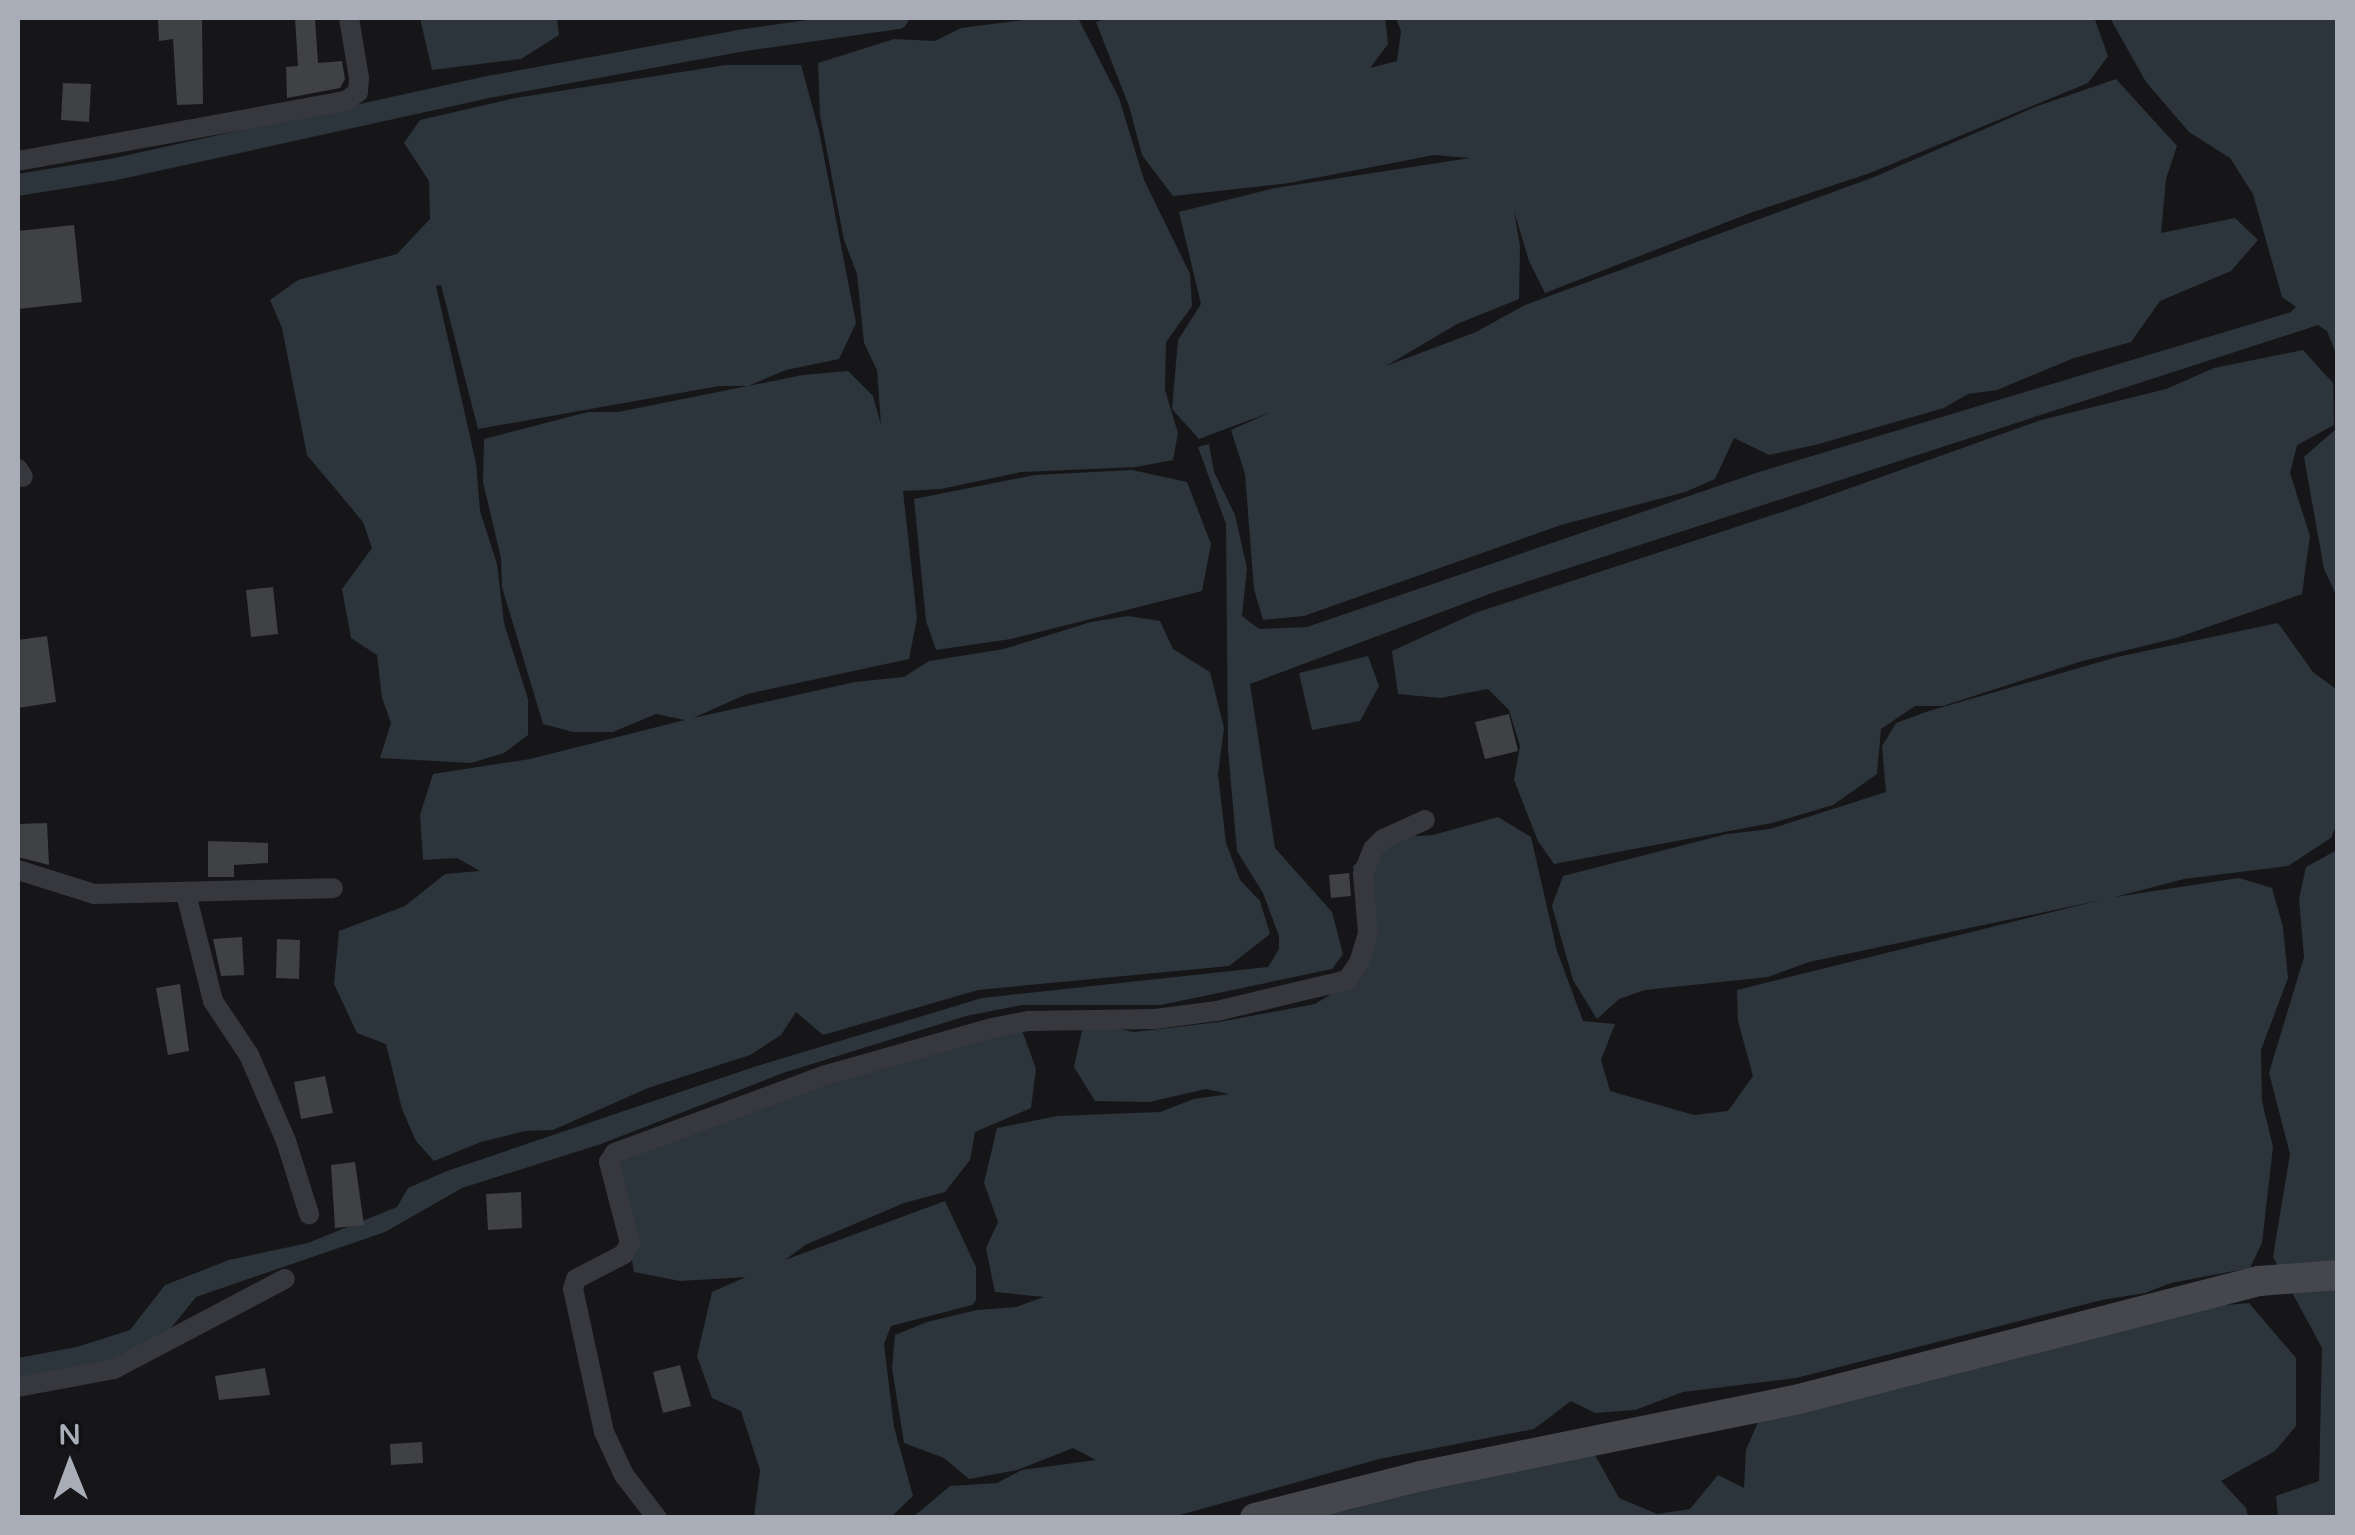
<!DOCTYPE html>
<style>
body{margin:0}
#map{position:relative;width:2355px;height:1535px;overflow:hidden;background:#161618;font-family:"Varela Round",sans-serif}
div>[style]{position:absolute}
.water>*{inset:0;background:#2c353c}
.canal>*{height:22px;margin:-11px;padding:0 11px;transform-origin:11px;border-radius:11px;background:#2c353c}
.building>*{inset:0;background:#404145}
.street>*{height:20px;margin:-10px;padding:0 10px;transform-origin:10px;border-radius:10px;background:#37383d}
.secondary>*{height:30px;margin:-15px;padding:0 15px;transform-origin:15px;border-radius:15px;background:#45474d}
span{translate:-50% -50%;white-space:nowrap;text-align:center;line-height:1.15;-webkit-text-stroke:9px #111113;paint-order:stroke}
.frame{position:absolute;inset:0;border:20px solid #a8adb8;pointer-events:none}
.north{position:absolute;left:20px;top:1415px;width:100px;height:100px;-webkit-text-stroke:8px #111113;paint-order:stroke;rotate:359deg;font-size:28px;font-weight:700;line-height:40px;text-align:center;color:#a8adb8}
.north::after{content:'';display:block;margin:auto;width:35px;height:45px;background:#a8adb8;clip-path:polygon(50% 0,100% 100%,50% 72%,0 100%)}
</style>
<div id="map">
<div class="water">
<i style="clip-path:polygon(420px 18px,557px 18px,559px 35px,521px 59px,432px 70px)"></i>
<i style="clip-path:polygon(1108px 18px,1385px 18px,1388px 44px,1370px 68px,1397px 61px,1401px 31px,1396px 18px,2095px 20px,2108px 56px,2088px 83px,1870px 173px,1750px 213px,1545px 293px,1529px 261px,1514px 211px,1520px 246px,1519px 299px,1457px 324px,1386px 366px,1476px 332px,1525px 305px,1874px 177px,2035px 107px,2116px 79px,2177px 146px,2166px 179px,2161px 233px,2235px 218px,2258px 240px,2231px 271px,2160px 301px,2131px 342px,2074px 358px,1997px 390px,1968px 394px,1944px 408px,1815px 445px,1769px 455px,1734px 438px,1715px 479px,1685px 492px,1561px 525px,1304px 616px,1263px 620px,1254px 589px,1245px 474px,1231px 430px,1271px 412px,1199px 439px,1172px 409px,1178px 340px,1201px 304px,1179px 212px,1275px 188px,1470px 158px,1434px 155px,1289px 183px,1173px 196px,1142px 155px,1129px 106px,1096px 22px)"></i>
<i style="clip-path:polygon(2110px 18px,2337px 18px,2337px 356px,2327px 331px,2318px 325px,1492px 593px,1250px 684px,1275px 848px,1332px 912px,1343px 954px,1332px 969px,1161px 1005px,1022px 1005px,966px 1016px,783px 1073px,601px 1144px,462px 1188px,385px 1232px,196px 1297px,150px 1354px,18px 1382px,18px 1358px,77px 1347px,130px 1330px,165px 1285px,229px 1260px,308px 1243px,397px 1207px,408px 1188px,447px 1171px,754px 1067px,982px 998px,1268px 967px,1279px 949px,1279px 936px,1263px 893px,1237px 851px,1228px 750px,1226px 524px,1198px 447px,1209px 444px,1214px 472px,1235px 515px,1247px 568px,1242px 616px,1259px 629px,1307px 627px,1759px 472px,2291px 312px,2296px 307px,2282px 297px,2253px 194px,2230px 158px,2189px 132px,2146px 82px)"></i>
<i style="clip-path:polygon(1023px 20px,1079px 20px,1119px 98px,1144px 180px,1190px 274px,1192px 306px,1166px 342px,1165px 390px,1178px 433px,1173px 460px,1136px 467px,1021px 472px,941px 489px,903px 491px,917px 618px,909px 659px,747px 694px,693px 718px,855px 682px,904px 677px,929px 661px,1004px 649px,1091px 622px,1128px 616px,1160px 621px,1173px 649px,1210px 672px,1224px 728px,1218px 774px,1226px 843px,1240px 880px,1260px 901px,1270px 934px,1229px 966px,978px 990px,823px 1035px,796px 1012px,781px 1035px,750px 1055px,648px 1088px,553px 1130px,525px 1131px,481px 1142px,434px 1161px,416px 1141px,402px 1109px,386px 1044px,357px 1033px,334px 984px,339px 931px,405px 906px,445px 874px,480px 871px,457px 858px,423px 860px,420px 815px,433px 774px,530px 759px,685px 720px,656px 714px,613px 732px,573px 732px,543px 724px,502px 587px,501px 558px,483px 482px,484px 439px,588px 412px,618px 412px,803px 375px,848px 371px,873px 396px,881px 425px,877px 370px,864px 343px,857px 274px,844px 240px,820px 115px,818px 63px,894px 39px,935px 41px,961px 28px)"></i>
<i style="clip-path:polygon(726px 65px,801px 65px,819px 131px,856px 323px,839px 359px,786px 370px,748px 386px,719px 386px,478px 429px,441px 285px,436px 286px,476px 463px,480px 511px,497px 564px,504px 623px,528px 699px,528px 735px,504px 753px,471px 763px,380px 758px,391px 723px,382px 698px,377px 655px,351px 638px,342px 589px,372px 548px,363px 522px,307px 455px,282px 328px,270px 300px,298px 280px,397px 254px,430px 219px,429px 181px,404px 143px,420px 120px,515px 98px)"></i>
<i style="clip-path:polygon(2303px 350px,2333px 383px,2334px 425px,2297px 445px,2290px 473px,2310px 536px,2302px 594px,2176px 638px,2079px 662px,1943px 706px,1915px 706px,1881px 729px,1877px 774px,1833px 805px,1772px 823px,1554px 864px,1538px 841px,1514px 780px,1520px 746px,1509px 710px,1488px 689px,1440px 698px,1398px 694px,1392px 651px,1475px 613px,1797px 507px,2041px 420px,2166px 389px,2214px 368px)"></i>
<i style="clip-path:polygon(2337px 428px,2337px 597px,2324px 569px,2304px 457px)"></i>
<i style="clip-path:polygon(1132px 470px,1187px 482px,1211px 544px,1202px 591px,1011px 639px,936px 650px,926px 621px,914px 499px,1035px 475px)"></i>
<i style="clip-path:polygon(2278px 623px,2313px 672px,2337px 690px,2338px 821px,2331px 838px,2288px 866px,2184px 879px,2115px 897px,2239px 878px,2272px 888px,2283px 927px,2288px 978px,2261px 1050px,2262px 1101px,2273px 1147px,2262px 1243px,2250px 1268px,2171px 1283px,2145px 1293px,2102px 1300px,1796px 1378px,1683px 1392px,1635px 1410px,1595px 1413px,1571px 1401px,1534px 1429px,1379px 1459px,1173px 1517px,913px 1517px,950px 1486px,997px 1483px,1022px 1470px,1096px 1460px,1073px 1448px,1017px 1470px,969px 1479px,944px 1458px,904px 1443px,892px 1368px,895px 1335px,927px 1322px,977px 1310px,1016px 1307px,1044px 1297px,995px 1292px,986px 1248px,998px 1222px,984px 1183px,997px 1128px,1057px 1116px,1160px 1112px,1194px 1099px,1229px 1094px,1206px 1089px,1149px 1102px,1095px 1101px,1074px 1067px,1084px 1022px,1134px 1032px,1219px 1022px,1315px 1004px,1341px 988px,1363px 953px,1353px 866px,1385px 838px,1433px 835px,1498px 817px,1531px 837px,1557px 951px,1583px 1021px,1615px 1024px,1601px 1060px,1610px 1091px,1694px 1115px,1728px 1111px,1753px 1076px,1738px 1021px,1737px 990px,2101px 900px,1809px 962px,1768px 977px,1645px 990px,1619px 999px,1597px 1019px,1573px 980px,1552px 906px,1563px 876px,1727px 834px,1770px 829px,1886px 792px,1882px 746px,1896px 723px,1929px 711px,2117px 657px)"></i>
<i style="clip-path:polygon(1368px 656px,1379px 686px,1360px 721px,1312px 730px,1299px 673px)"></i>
<i style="clip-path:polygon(2337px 850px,2337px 1517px,2278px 1517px,2276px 1496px,2319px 1481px,2322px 1348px,2273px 1257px,2290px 1154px,2269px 1073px,2304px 957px,2299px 899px,2306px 867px)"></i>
<i style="clip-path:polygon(1019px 1022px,1036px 1069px,1031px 1108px,975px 1132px,970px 1160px,945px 1192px,904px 1203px,805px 1245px,785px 1260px,945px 1201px,976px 1267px,976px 1300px,972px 1305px,891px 1326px,884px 1344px,894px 1427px,913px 1496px,891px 1517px,754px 1517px,760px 1470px,741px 1411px,712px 1398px,697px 1356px,712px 1292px,746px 1277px,680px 1281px,634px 1272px,615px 1158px,650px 1139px)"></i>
<i style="clip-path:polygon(2249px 1303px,2296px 1358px,2296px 1426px,2275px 1451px,2221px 1481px,2246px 1508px,2248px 1517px,1307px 1518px,1353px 1509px,1429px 1485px,1595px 1455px,1619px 1498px,1657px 1514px,1690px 1509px,1718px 1475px,1744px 1488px,1746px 1450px,1761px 1415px,2191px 1308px)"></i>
</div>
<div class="canal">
<i style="left:18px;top:185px;width:94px;rotate:-9.2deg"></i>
<i style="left:111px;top:170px;width:392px;rotate:-12.4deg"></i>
<i style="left:494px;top:86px;width:248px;rotate:-10.4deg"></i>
<i style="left:738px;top:41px;width:161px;rotate:-8.2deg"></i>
</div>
<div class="building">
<i style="clip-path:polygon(158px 18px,202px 18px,203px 104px,177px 105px,173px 39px,159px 41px)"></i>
<i style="clip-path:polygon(295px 18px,315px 18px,318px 63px,342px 61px,345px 79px,340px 88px,287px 98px,286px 67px,298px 66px)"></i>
<i style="clip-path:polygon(63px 83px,91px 84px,89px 122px,61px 120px)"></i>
<i style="clip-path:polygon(74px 225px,82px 302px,18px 309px,18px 231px)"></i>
<i style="clip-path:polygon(273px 587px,278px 634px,251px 637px,246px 590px)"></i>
<i style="clip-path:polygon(47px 636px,56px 702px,18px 708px,18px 640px)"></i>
<i style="clip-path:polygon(1509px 714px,1518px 751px,1485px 759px,1475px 722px)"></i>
<i style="clip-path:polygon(47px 823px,49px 865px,18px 857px,19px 824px)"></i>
<i style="clip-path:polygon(208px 841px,268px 843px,268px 863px,234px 865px,234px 877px,208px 877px)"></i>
<i style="clip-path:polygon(1349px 873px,1351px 896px,1331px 898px,1329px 875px)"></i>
<i style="clip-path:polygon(242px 937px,244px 975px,221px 976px,213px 939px)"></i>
<i style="clip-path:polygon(277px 939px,300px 940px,299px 979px,276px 978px)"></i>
<i style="clip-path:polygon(180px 984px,189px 1051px,168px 1055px,156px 988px)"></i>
<i style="clip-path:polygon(325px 1076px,333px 1113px,301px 1119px,294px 1082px)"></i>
<i style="clip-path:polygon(355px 1162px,364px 1225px,335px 1228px,331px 1165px)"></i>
<i style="clip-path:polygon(521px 1192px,522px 1228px,488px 1230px,486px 1194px)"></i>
<i style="clip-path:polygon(680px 1365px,691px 1406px,663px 1413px,653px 1372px)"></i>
<i style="clip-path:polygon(265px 1368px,270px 1395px,219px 1400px,215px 1376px)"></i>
<i style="clip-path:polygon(422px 1442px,423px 1463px,391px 1465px,390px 1444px)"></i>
</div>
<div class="street">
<i style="left:18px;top:161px;width:333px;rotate:-10.4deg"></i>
<i style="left:346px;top:101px;width:15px;rotate:-37deg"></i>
<i style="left:358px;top:92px;width:14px;rotate:-86deg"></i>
<i style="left:359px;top:78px;width:61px;rotate:-99.5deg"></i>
<i style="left:18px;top:469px;width:9px;rotate:58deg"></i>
<i style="left:18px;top:870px;width:80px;rotate:17.5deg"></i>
<i style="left:94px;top:894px;width:239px;rotate:-1.4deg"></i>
<i style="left:186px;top:894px;width:110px;rotate:75.8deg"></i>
<i style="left:213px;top:1001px;width:65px;rotate:56.3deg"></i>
<i style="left:249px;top:1055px;width:94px;rotate:66.7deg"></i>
<i style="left:286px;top:1141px;width:77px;rotate:72.5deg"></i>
<i style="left:18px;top:1387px;width:98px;rotate:-10.6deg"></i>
<i style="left:114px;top:1369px;width:193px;rotate:-27.8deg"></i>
<i style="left:657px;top:1518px;width:54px;rotate:-127.5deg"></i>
<i style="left:624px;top:1475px;width:47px;rotate:-114.9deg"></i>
<i style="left:604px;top:1432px;width:146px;rotate:-102.2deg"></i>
<i style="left:573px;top:1289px;width:10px;rotate:-73deg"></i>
<i style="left:576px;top:1279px;width:54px;rotate:-27.5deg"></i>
<i style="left:624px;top:1254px;width:13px;rotate:-61deg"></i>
<i style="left:630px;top:1243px;width:84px;rotate:-104.5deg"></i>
<i style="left:609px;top:1162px;width:11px;rotate:-56deg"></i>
<i style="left:615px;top:1153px;width:225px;rotate:-20.3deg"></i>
<i style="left:826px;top:1075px;width:173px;rotate:-15.8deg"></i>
<i style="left:992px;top:1028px;width:38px;rotate:-11deg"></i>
<i style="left:1029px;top:1021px;width:126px;rotate:-0.9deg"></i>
<i style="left:1155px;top:1019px;width:63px;rotate:-7.4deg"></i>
<i style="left:1217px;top:1011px;width:134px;rotate:-13.4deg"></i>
<i style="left:1347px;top:980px;width:21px;rotate:-55deg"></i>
<i style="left:1359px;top:963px;width:31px;rotate:-73deg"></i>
<i style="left:1368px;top:933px;width:59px;rotate:-94.8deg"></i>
<i style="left:1363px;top:874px;width:27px;rotate:-68deg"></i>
<i style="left:1373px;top:849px;width:14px;rotate:-45deg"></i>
<i style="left:1383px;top:839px;width:46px;rotate:-24.3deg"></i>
</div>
<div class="secondary">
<i style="left:1255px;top:1518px;width:171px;rotate:-14.2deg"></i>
<i style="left:1421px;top:1476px;width:382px;rotate:-11.5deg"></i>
<i style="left:1795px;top:1400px;width:479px;rotate:-14.4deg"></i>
<i style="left:2259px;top:1281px;width:79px;rotate:-4.3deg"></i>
</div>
<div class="frame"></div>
<div class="north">N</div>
</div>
